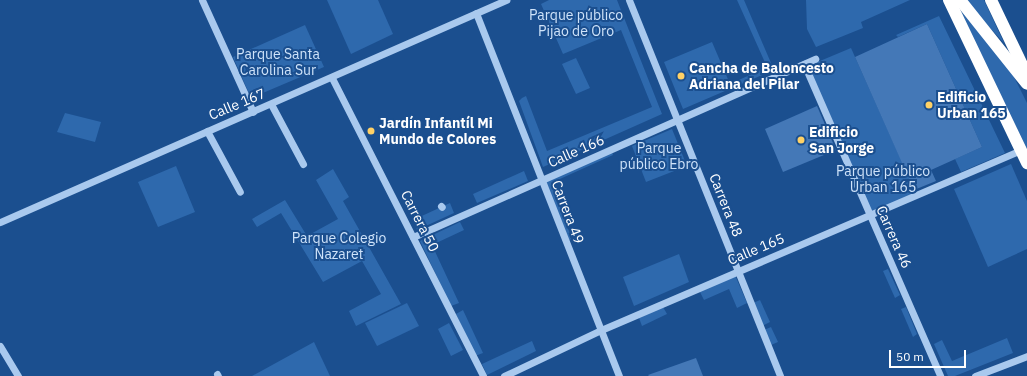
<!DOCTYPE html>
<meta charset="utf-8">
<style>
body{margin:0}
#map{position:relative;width:1027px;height:376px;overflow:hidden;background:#1b4f8f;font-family:"IBM Plex Sans",sans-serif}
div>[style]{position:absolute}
.green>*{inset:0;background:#2e69ad}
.building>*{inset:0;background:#4478b7}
.minor>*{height:7px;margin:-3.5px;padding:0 3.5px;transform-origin:3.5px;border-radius:3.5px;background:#a9c9ee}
.highway>*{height:12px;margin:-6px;padding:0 6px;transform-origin:6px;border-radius:6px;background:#fff}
.dots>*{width:11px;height:11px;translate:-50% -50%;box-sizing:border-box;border:2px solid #1b4f8f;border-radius:50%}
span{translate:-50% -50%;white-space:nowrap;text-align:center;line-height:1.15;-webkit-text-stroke:4px #1b4f8f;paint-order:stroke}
.park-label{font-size:14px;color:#cfe3fa}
.poi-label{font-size:14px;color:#fff;font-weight:700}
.left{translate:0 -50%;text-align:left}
.street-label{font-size:14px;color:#fff}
.scale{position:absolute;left:889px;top:350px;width:77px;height:18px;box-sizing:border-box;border:2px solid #fff;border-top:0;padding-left:5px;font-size:12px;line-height:14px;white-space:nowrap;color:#fff;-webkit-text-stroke:3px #1b4f8f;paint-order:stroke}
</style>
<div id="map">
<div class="green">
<i style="clip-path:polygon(327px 0,378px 0,393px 34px,351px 54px)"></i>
<i style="clip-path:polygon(549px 0,617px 0,662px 114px,543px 167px,519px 101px,522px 98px,526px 96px,547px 151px,652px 107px,621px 30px,563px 54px,541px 4px)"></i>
<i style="clip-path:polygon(737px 0,744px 0,774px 70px,683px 109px,664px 62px,712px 42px,730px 84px,767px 67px)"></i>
<i style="clip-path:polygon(806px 0,910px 0,861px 22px,863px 28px,816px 47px,807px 29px)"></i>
<i style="clip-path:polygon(966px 0,984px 0,1004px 43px,977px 14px)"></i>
<i style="clip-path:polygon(959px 9px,1010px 69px,1027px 103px,1027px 149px)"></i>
<i style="clip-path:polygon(939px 16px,1005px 153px,961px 172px,955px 159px,982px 147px,927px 24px,898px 37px,896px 35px)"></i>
<i style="clip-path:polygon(305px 25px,324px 67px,251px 98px,233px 57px)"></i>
<i style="clip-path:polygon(851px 48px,916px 193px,871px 212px,808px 66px)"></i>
<i style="clip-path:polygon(576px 58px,590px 88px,576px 94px,562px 64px)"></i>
<i style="clip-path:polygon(65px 113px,101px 122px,95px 142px,57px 132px)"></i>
<i style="clip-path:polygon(672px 129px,687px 166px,646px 182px,632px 146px)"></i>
<i style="clip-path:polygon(612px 152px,613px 155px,551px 183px,572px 239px,569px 240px,545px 182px)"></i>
<i style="clip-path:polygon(1011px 164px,1027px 201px,1027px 249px,988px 267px,954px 189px)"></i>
<i style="clip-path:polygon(176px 166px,195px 212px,158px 227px,138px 182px)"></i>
<i style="clip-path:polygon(333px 169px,349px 197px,343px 201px,401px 304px,356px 326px,349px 311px,381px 294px,362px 261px,323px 282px,281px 213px,257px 227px,252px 219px,285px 200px,307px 236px,338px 219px,316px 180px)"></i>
<i style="clip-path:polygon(524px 171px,528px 181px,477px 203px,473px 194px)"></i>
<i style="clip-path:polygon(450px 203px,454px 213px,417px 230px,413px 220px)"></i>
<i style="clip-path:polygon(460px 222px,464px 230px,432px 245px,459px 303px,451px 306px,420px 241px)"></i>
<i style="clip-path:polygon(679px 254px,689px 282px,634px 306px,623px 277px)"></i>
<i style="clip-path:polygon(888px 269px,900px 295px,895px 298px,883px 271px)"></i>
<i style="clip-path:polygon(735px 275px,747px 303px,737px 308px,729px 289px,704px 300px,699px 290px)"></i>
<i style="clip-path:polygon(760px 300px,770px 322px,762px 326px,753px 303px)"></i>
<i style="clip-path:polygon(407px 303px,419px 326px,377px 346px,365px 323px)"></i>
<i style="clip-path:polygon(663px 307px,667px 314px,642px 326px,639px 318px)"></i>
<i style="clip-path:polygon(906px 307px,917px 334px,913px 337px,901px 309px)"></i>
<i style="clip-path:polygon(463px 310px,483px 353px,475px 356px,456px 314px)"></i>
<i style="clip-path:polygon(449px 323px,463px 350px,451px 356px,438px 329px)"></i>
<i style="clip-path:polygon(771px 327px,778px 342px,771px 345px,764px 330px)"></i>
<i style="clip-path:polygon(1007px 338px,1013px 353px,955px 376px,948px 376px,934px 344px,942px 340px,952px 361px)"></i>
<i style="clip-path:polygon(532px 341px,536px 351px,487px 375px,482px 364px)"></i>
<i style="clip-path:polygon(314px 342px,330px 376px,252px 376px)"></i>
</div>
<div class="building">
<i style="clip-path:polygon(927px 24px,982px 147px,931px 170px,936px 181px,914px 190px,855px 57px)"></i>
<i style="clip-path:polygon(817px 106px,836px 150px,783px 172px,765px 129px)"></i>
<i style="clip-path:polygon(696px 358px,703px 376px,649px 376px,648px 375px)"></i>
</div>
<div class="minor">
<i style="left:202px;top:0;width:123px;rotate:65.5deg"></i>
<i style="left:629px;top:0;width:405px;rotate:68.1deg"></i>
<i style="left:476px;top:13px;width:390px;rotate:68.5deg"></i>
<i style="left:804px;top:64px;width:340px;rotate:66.4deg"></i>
<i style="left:332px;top:78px;width:334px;rotate:63.1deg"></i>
<i style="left:271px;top:104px;width:68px;rotate:61.9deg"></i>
<i style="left:207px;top:131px;width:69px;rotate:61.6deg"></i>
<i style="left:441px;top:206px;width:1px;rotate:45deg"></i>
<i style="left:0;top:222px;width:553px;rotate:-23.69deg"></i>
<i style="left:413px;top:237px;width:440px;rotate:-23.9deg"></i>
<i style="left:0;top:346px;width:35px;rotate:59deg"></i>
<i style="left:217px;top:374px;width:2px;rotate:63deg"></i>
<i style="left:504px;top:376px;width:107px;rotate:-25.4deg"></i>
<i style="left:601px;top:330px;width:457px;rotate:-23.2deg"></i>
<i style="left:975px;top:376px;width:56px;rotate:-21deg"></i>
</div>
<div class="highway">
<i style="left:949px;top:0;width:181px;rotate:64.4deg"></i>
<i style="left:960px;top:0;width:107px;rotate:51.4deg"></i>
<i style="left:991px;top:0;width:83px;rotate:64.4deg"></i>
</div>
<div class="dots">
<i style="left:681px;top:76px;background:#ffd166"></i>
<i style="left:929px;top:105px;background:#ffd166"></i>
<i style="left:371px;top:131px;background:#ffd166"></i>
<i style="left:801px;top:140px;background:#ffd166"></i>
</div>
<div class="park-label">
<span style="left:576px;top:23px">Parque público<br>Pijao de Oro</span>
<span style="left:278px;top:62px">Parque Santa<br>Carolina Sur</span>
<span style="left:659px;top:156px">Parque<br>público Ebro</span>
<span style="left:883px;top:179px">Parque público<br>Urban 165</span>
<span style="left:339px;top:246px">Parque Colegio<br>Nazaret</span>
</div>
<div class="poi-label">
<span class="left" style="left:689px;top:76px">Cancha de Baloncesto<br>Adriana del Pilar</span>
<span class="left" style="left:937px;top:105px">Edificio<br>Urban 165</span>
<span class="left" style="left:379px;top:131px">Jardín Infantíl Mi<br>Mundo de Colores</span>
<span class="left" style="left:809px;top:140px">Edificio<br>San Jorge</span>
</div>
<div class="street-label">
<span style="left:237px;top:104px;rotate:-23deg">Calle 167</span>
<span style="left:576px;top:151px;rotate:-24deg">Calle 166</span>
<span style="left:726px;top:205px;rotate:68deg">Carrera 48</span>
<span style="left:568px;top:212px;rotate:69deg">Carrera 49</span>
<span style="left:420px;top:221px;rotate:63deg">Carrera 50</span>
<span style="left:894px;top:237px;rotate:66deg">Carrera 46</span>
<span style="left:756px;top:249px;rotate:-23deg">Calle 165</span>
</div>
<div class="scale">50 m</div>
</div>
